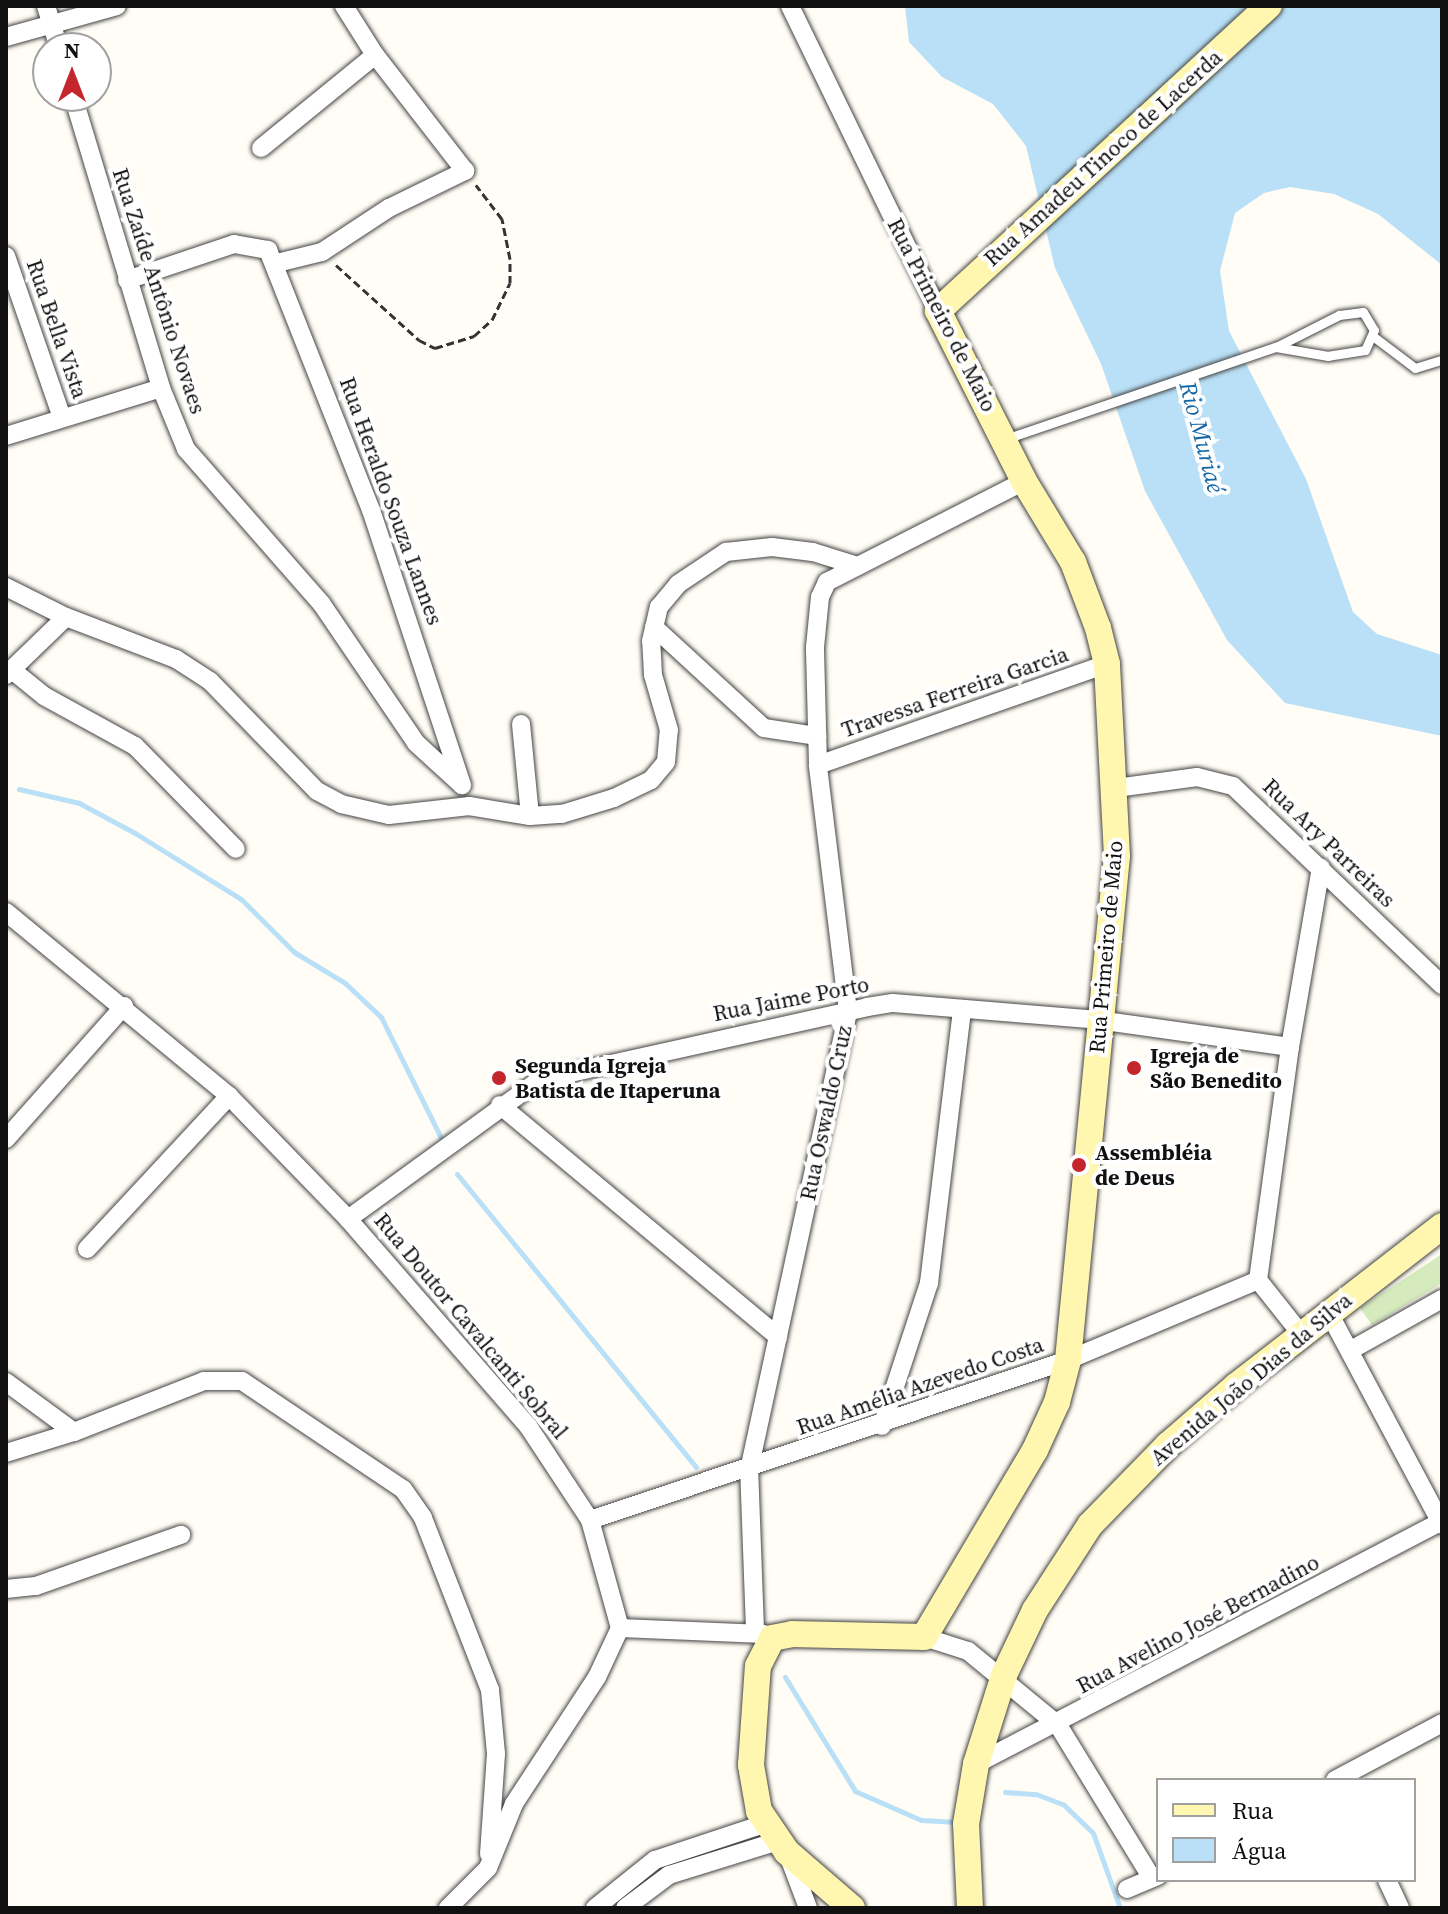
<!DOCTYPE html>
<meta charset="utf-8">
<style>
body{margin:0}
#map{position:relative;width:1448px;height:1914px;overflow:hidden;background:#fffdf5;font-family:"Source Serif 4",serif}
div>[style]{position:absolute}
.green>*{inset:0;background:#d5ebbd}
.water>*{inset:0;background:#b9e0f7}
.stream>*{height:5px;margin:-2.5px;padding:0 2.5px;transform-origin:2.5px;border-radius:2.5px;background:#b9e0f7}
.path>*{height:3px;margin-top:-1.5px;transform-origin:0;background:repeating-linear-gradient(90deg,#333 0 8px,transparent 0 12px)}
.roads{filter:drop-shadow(0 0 2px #444) drop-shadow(0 0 2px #444)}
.lane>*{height:9px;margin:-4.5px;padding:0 4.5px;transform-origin:4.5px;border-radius:4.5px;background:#fff}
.street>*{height:18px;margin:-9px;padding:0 9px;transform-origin:9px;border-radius:9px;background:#fff}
.secondary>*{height:26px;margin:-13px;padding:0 13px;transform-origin:13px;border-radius:13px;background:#fff6b0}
.dots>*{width:22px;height:22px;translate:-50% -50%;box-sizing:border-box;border:4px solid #fff;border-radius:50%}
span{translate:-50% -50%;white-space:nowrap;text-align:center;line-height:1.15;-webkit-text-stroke:8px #fff;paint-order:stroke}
.street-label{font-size:22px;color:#111}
.poi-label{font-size:22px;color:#111;font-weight:700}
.left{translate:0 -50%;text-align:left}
.water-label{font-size:24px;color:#1768a6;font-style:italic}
.frame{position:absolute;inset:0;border:8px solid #111;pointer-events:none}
.legend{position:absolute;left:1156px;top:1778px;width:260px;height:104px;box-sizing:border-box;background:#fff;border:2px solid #a0a0a0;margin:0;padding:10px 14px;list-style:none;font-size:24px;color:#111}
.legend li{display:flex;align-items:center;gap:16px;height:40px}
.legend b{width:40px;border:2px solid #a0a0a0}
.north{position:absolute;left:32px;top:32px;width:80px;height:80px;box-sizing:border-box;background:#fff;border:2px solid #a0a0a0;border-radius:50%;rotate:0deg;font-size:22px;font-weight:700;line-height:32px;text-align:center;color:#111}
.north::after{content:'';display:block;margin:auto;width:28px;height:36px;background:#c4262e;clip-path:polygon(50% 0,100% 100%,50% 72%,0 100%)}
</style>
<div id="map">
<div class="green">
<i style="clip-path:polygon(1442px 1254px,1442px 1283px,1372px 1325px,1360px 1308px)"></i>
</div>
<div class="water">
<i style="clip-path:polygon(905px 6px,1442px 6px,1442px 265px,1378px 214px,1334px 194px,1290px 187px,1264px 193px,1235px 213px,1220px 271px,1229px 331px,1306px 479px,1353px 612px,1377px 634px,1442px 655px,1442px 736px,1285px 703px,1227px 640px,1145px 491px,1101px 364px,1055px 268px,1026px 146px,993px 104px,942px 77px,909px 42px)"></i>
</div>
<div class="stream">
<i style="left:19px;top:789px;width:62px;rotate:13.1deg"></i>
<i style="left:79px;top:803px;width:64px;rotate:28.2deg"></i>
<i style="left:135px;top:833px;width:125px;rotate:31.9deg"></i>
<i style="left:241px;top:899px;width:75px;rotate:45deg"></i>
<i style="left:294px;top:952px;width:60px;rotate:31.3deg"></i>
<i style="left:345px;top:983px;width:50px;rotate:43.4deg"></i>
<i style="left:381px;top:1017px;width:135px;rotate:63.6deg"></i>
<i style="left:457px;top:1174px;width:378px;rotate:50.8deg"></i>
<i style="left:785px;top:1677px;width:134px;rotate:58.4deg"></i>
<i style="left:855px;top:1791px;width:72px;rotate:23.7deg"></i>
<i style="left:921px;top:1820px;width:36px;rotate:3deg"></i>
<i style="left:1005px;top:1792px;width:31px;rotate:4deg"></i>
<i style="left:1036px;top:1794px;width:30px;rotate:21deg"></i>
<i style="left:1064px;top:1805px;width:40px;rotate:44deg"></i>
<i style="left:1093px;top:1833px;width:80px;rotate:70.2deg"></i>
</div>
<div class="path">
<i style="left:336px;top:265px;width:112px;rotate:42.1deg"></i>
<i style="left:419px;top:340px;width:18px;rotate:27deg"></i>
<i style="left:435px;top:348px;width:41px;rotate:-17.1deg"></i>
<i style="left:474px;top:336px;width:24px;rotate:-42deg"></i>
<i style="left:492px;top:320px;width:41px;rotate:-64.1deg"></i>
<i style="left:510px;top:283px;width:24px;rotate:-90deg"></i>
<i style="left:510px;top:259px;width:41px;rotate:-101.3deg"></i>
<i style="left:502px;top:219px;width:43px;rotate:-127.4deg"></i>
</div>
<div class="roads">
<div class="lane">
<i style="left:1363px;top:312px;width:21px;rotate:59deg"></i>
<i style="left:1374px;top:330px;width:22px;rotate:114deg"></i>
<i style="left:1365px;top:350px;width:37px;rotate:171deg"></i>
<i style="left:1328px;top:356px;width:53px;rotate:-170.2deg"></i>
<i style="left:1276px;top:347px;width:71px;rotate:-26.9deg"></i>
<i style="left:1339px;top:315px;width:24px;rotate:-7deg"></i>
<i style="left:1374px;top:337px;width:51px;rotate:37.1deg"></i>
<i style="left:1415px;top:368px;width:28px;rotate:-17deg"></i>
<i style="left:1005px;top:439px;width:286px;rotate:-18.8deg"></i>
</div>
<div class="street">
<i style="left:46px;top:6px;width:44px;rotate:72.8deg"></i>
<i style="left:790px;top:6px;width:339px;rotate:64.1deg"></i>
<i style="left:6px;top:37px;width:115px;rotate:-15.6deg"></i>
<i style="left:73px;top:96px;width:305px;rotate:73.2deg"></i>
<i style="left:161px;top:388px;width:66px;rotate:67.7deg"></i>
<i style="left:186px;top:449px;width:205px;rotate:48.8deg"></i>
<i style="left:321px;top:603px;width:169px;rotate:55.8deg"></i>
<i style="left:416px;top:743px;width:62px;rotate:42.4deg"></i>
<i style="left:261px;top:148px;width:147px;rotate:-39.2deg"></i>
<i style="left:6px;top:256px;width:171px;rotate:70.9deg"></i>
<i style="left:277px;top:263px;width:46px;rotate:-13.7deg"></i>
<i style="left:322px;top:252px;width:80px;rotate:-33.3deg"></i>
<i style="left:389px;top:208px;width:85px;rotate:-26deg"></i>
<i style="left:465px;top:171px;width:147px;rotate:-127.8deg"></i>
<i style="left:375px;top:55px;width:58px;rotate:-122.3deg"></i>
<i style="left:127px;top:280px;width:113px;rotate:-18.6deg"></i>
<i style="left:234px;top:244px;width:35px;rotate:10deg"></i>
<i style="left:268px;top:250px;width:280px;rotate:68.4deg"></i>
<i style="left:371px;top:510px;width:290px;rotate:71.7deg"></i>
<i style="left:6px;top:436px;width:162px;rotate:-17.2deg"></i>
<i style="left:6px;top:587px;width:67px;rotate:26.6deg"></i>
<i style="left:66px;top:617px;width:118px;rotate:20.9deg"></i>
<i style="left:176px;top:659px;width:40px;rotate:32.9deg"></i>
<i style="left:210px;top:681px;width:153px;rotate:45.8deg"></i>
<i style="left:317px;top:791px;width:27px;rotate:28deg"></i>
<i style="left:341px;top:804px;width:49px;rotate:12.9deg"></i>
<i style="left:389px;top:815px;width:81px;rotate:-6.4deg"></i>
<i style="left:469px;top:806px;width:62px;rotate:9.3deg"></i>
<i style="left:530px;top:816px;width:32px;rotate:-4deg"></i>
<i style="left:562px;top:814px;width:54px;rotate:-17.1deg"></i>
<i style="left:614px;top:798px;width:41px;rotate:-25.9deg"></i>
<i style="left:651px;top:780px;width:23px;rotate:-50deg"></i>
<i style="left:666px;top:762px;width:32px;rotate:-85deg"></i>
<i style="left:669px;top:730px;width:57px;rotate:-106.2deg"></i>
<i style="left:653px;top:675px;width:34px;rotate:-93deg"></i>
<i style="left:651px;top:641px;width:35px;rotate:-77deg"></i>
<i style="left:659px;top:607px;width:30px;rotate:-50deg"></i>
<i style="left:678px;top:584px;width:58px;rotate:-33.7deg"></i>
<i style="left:726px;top:552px;width:46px;rotate:-6.2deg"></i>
<i style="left:772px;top:547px;width:41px;rotate:7deg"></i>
<i style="left:813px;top:552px;width:47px;rotate:17.3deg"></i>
<i style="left:654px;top:627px;width:149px;rotate:42.6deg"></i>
<i style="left:764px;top:728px;width:54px;rotate:8.6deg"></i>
<i style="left:12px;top:670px;width:41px;rotate:39.1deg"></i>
<i style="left:44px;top:696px;width:104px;rotate:28.8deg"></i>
<i style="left:135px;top:746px;width:144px;rotate:45.6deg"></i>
<i style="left:6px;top:675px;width:83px;rotate:-44deg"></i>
<i style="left:521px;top:724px;width:92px;rotate:84.4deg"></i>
<i style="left:818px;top:765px;width:306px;rotate:-19.3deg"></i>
<i style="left:1116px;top:788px;width:82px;rotate:-7.7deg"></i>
<i style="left:1197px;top:777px;width:37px;rotate:14deg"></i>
<i style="left:1233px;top:786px;width:289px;rotate:43.6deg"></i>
<i style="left:6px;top:912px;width:289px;rotate:39.5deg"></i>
<i style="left:229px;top:1096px;width:171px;rotate:45.9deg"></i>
<i style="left:348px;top:1219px;width:274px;rotate:49deg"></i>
<i style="left:528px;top:1426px;width:113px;rotate:56.6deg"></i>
<i style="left:590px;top:1520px;width:112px;rotate:74.5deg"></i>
<i style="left:620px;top:1628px;width:54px;rotate:115.1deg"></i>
<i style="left:597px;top:1677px;width:152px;rotate:123.2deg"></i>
<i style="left:514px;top:1804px;width:69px;rotate:112.1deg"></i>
<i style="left:488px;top:1868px;width:57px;rotate:135deg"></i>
<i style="left:500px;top:1105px;width:362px;rotate:39.8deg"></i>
<i style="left:6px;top:1139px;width:178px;rotate:-48.4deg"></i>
<i style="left:348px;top:1219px;width:236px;rotate:-36deg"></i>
<i style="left:539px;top:1080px;width:336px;rotate:-12.5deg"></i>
<i style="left:867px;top:1007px;width:26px;rotate:-9deg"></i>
<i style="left:893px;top:1003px;width:206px;rotate:4.7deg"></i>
<i style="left:1098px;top:1020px;width:194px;rotate:8deg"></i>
<i style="left:87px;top:1249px;width:209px;rotate:-47.1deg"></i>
<i style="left:1329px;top:1313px;width:240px;rotate:61.9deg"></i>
<i style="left:1301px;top:1334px;width:69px;rotate:-128.5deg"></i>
<i style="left:1258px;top:1280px;width:235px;rotate:-82.2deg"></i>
<i style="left:1290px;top:1047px;width:182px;rotate:-80.2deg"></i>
<i style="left:1351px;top:1350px;width:104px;rotate:-29.3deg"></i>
<i style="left:6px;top:1382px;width:84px;rotate:36.3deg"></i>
<i style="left:74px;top:1432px;width:140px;rotate:-21.4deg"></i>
<i style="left:204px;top:1381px;width:38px"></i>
<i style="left:242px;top:1381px;width:194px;rotate:33.9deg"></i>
<i style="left:403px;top:1489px;width:35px;rotate:55deg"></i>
<i style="left:423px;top:1518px;width:185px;rotate:68.7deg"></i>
<i style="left:490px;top:1690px;width:64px;rotate:84.6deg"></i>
<i style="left:496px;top:1754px;width:100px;rotate:94deg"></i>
<i style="left:882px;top:1426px;width:151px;rotate:-71.8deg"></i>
<i style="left:929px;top:1283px;width:276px;rotate:-83.1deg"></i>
<i style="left:6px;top:1453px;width:71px;rotate:-17.2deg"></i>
<i style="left:590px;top:1520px;width:504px;rotate:-18.51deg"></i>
<i style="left:1068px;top:1360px;width:206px;rotate:-22.8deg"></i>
<i style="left:6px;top:1589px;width:30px;rotate:-6deg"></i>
<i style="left:36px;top:1586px;width:154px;rotate:-19.4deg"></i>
<i style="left:620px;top:1628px;width:144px;rotate:2.4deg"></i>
<i style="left:755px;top:1630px;width:160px;rotate:-92.1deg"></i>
<i style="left:749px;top:1470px;width:470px;rotate:-77.8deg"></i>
<i style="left:848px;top:1011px;width:248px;rotate:-97deg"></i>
<i style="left:818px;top:765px;width:118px;rotate:-91.5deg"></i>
<i style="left:815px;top:647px;width:50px;rotate:-84.3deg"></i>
<i style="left:820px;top:597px;width:17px;rotate:-65deg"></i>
<i style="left:827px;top:582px;width:221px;rotate:-27.1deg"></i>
<i style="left:924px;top:1637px;width:46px;rotate:17.7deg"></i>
<i style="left:968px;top:1651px;width:117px;rotate:39.4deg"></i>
<i style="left:1058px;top:1725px;width:178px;rotate:58.5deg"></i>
<i style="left:976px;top:1764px;width:523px;rotate:-27.54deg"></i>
<i style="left:1335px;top:1780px;width:121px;rotate:-28deg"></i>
<i style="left:787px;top:1852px;width:60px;rotate:69.4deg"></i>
<i style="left:1387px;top:1880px;width:31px;rotate:65deg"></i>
<i style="left:1127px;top:1889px;width:34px;rotate:-23deg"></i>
<i style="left:595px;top:1908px;width:77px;rotate:-38.7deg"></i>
<i style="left:655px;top:1860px;width:115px;rotate:-18.3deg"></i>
<i style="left:625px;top:1908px;width:55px;rotate:-36.9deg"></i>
<i style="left:669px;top:1875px;width:114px;rotate:-17.3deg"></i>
</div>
<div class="secondary">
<i style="left:852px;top:1908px;width:86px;rotate:-139.3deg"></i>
<i style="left:787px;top:1852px;width:50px;rotate:-124.3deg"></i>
<i style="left:759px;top:1811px;width:47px;rotate:-99.9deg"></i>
<i style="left:751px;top:1765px;width:99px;rotate:-86deg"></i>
<i style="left:758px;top:1666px;width:31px;rotate:-63deg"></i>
<i style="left:772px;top:1638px;width:20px;rotate:-11deg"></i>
<i style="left:792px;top:1634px;width:132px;rotate:1.3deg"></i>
<i style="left:924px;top:1637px;width:217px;rotate:-59.3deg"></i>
<i style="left:1035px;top:1450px;width:53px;rotate:-65.4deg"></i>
<i style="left:1057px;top:1402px;width:43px;rotate:-75.3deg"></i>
<i style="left:1068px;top:1360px;width:506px;rotate:-84.45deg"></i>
<i style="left:1117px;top:856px;width:192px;rotate:-93deg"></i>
<i style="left:1107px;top:664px;width:37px;rotate:-104deg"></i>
<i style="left:1098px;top:628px;width:71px;rotate:-110.7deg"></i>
<i style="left:1073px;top:562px;width:95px;rotate:-121.2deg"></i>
<i style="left:1024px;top:481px;width:191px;rotate:-116.8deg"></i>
<i style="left:938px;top:311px;width:450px;rotate:-42.7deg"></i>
<i style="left:970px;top:1908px;width:84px;rotate:-92.7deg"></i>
<i style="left:966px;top:1824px;width:61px;rotate:-80.5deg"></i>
<i style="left:976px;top:1764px;width:93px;rotate:-72.5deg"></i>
<i style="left:1004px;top:1675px;width:72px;rotate:-64.5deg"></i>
<i style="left:1035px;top:1610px;width:101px;rotate:-57.1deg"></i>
<i style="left:1090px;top:1525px;width:112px;rotate:-45.7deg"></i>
<i style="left:1168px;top:1445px;width:90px;rotate:-40.9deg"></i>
<i style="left:1236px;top:1386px;width:261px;rotate:-37.8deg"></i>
</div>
</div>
<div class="dots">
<i style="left:1134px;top:1068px;background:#c4262e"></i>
<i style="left:499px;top:1078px;background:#c4262e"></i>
<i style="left:1079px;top:1165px;background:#c4262e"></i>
</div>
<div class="street-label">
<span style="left:1103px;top:158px;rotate:-42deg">Rua Amadeu Tinoco de Lacerda</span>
<span style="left:159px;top:291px;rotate:72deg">Rua Zaíde Antônio Novaes</span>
<span style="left:942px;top:315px;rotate:63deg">Rua Primeiro de Maio</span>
<span style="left:57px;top:329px;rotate:71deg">Rua Bella Vista</span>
<span style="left:391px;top:501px;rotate:70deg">Rua Heraldo Souza Lannes</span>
<span style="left:955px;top:692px;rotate:-19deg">Travessa Ferreira Garcia</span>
<span style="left:1329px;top:843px;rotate:44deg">Rua Ary Parreiras</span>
<span style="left:1106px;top:947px;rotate:-85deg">Rua Primeiro de Maio</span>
<span style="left:791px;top:999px;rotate:-11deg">Rua Jaime Porto</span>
<span style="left:826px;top:1113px;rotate:-78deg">Rua Oswaldo Cruz</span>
<span style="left:471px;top:1326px;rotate:50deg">Rua Doutor Cavalcanti Sobral</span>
<span style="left:1251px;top:1379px;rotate:-40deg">Avenida João Dias da Silva</span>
<span style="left:920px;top:1386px;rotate:-19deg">Rua Amélia Azevedo Costa</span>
<span style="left:1198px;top:1624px;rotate:-28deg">Rua Avelino José Bernadino</span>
</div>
<div class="poi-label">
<span class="left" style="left:1150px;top:1068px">Igreja de<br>São Benedito</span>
<span class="left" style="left:515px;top:1078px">Segunda Igreja<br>Batista de Itaperuna</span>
<span class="left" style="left:1095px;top:1165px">Assembléia<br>de Deus</span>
</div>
<div class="water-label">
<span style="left:1202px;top:437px;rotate:75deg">Rio Muriaé</span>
</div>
<div class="frame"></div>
<ul class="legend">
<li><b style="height:10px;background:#fff6b0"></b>Rua</li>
<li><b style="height:22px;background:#b9e0f7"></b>Água</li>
</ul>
<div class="north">N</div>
</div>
